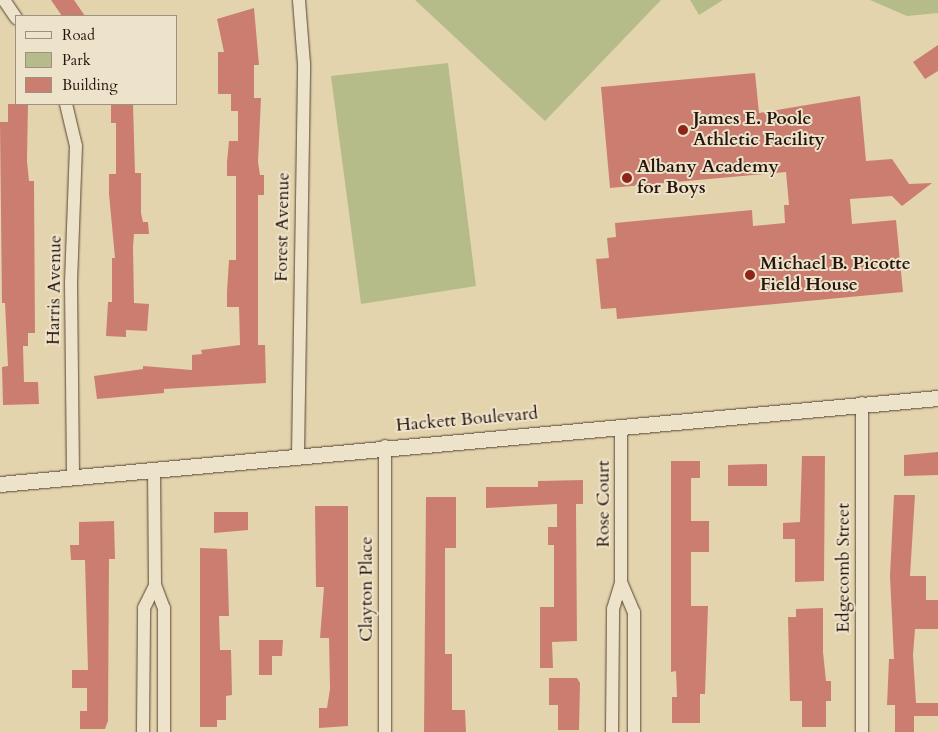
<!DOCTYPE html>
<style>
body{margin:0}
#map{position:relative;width:938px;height:732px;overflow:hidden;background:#e4d4ad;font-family:Cardo,serif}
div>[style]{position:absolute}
.green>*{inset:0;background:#b5bc89}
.building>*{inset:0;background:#cb7e6f}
.roads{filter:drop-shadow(0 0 1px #564435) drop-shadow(0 0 1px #564435)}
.minor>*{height:12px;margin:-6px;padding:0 6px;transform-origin:6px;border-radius:6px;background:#ede3ca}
.tertiary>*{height:15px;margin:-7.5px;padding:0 7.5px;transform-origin:7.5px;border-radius:7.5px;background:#ede3ca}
.dots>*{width:14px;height:14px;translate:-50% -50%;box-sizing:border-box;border:2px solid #ede3ca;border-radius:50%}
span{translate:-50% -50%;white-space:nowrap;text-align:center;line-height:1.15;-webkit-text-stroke:4px #ede3ca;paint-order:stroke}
.poi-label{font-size:18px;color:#26140d;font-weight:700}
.left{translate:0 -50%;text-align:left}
.street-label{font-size:18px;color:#26140d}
.legend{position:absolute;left:15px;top:15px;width:162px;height:90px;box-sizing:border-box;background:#ede3ca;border:1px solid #9d907e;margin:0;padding:6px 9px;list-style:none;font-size:15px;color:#26140d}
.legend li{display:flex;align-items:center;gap:10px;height:25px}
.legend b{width:25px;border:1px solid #9d907e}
</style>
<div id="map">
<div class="green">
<i style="clip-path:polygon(415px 0,661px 0,545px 121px)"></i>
<i style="clip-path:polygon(690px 0,723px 0,699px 15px)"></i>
<i style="clip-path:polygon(870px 0,938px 0,938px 13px,907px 16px)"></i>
<i style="clip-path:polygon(448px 63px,476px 286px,361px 304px,331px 76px)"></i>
</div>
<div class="building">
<i style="clip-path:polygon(51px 0,74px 0,85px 16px,62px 16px)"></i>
<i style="clip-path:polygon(254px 8px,259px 65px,254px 65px,254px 98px,261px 98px,258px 162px,260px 175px,264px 175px,264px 195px,258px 195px,258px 345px,265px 345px,266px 383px,164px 389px,164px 393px,97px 399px,94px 376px,143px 369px,143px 366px,192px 370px,192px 355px,202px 354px,201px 350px,240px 345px,239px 307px,227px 307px,227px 291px,229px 260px,236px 260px,236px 176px,227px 176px,227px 162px,229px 141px,238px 141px,238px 111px,231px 111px,231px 94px,218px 94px,218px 52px,224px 52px,217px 19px)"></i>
<i style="clip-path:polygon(938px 45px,938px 71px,925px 79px,913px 62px)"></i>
<i style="clip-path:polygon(755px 73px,759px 113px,860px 96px,866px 161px,892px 159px,909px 184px,932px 183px,902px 206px,892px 196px,850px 199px,852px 224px,896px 220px,903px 292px,617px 319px,616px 308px,601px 309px,596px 259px,609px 258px,607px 238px,616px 237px,615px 223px,752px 210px,753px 226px,785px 223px,784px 205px,789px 205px,786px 172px,610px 188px,601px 87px)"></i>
<i style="clip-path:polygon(8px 104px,28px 104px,27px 161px,29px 181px,34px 181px,35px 333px,28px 333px,28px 346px,23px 346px,24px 382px,38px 382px,39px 404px,3px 405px,2px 367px,8px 366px,5px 303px,2px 303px,0 122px,8px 122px)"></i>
<i style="clip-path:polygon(111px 104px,133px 104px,135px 173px,141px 173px,141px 213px,143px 222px,148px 222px,149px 234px,134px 234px,133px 247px,134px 303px,149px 304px,147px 331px,126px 330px,126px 337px,106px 336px,108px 302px,112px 302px,112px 258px,115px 258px,109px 194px,109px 174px,116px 174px,116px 123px,111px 123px)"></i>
<i style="clip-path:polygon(938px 452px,938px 475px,904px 476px,904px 455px)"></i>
<i style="clip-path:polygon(802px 456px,825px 456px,824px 581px,795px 582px,795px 539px,783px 539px,783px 523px,800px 522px)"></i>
<i style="clip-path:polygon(671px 461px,700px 461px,700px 478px,691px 478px,691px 521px,709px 521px,709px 552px,691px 552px,691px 606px,708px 606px,705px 694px,700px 694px,700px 723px,672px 723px,672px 697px,677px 697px,676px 671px,671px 672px)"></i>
<i style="clip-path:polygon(767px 464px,767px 486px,728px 486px,728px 465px)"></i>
<i style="clip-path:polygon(583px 480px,583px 504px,576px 504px,577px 641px,552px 642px,553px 668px,540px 668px,540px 607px,554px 607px,554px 545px,548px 545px,548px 527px,557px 527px,557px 504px,486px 508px,486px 487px,538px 487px,538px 481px)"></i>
<i style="clip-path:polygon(894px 495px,915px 495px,910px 576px,926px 576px,926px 600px,938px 600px,938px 629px,915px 629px,913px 655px,916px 703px,938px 703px,938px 716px,914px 716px,914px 732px,895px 732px,895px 705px,887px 705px,889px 659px,894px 659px,890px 576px)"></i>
<i style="clip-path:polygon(426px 497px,456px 497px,456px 548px,445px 548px,445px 654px,452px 654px,452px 710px,465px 710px,466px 732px,424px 732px)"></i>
<i style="clip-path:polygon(315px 506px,348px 506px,348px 726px,319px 728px,319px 708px,327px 708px,330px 689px,329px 638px,320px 638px,324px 587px,316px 587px)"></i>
<i style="clip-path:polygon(214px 512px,248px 512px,248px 530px,214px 533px)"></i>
<i style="clip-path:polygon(114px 521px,115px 559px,109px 559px,108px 721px,105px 729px,80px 729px,80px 711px,87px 711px,87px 688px,72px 688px,72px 670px,88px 670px,85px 560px,71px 560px,70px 545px,79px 545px,79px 522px)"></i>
<i style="clip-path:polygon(200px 548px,227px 549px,229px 616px,219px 616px,220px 650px,231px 650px,232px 695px,226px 696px,226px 720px,217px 720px,217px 727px,200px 727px)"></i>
<i style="clip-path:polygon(823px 608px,823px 652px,826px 681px,831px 681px,831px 701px,826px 701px,826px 727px,802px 727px,802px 701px,790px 701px,788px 617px,796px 617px,796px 609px)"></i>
<i style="clip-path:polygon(259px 640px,283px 640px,282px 656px,272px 656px,272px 675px,259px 675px)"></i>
<i style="clip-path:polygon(549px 678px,577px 678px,580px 683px,579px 730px,558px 730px,558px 705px,549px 705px)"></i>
</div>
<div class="roads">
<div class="minor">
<i style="left:4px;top:0;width:22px;rotate:56deg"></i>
<i style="left:66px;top:104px;width:43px;rotate:76.6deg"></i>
<i style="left:76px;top:146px;width:137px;rotate:92.1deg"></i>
<i style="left:71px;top:283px;width:194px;rotate:89.4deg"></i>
<i style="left:298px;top:455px;width:391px;rotate:-89.1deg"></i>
<i style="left:304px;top:64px;width:64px;rotate:-94.5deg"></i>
<i style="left:154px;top:470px;width:115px;rotate:89.5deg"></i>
<i style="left:155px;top:585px;width:25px;rotate:69deg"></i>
<i style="left:164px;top:608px;width:124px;rotate:90deg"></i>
<i style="left:621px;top:582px;width:33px;rotate:67deg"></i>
<i style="left:634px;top:612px;width:120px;rotate:90deg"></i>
<i style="left:143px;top:732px;width:124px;rotate:-89.5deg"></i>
<i style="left:144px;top:608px;width:25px;rotate:-64deg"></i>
<i style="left:385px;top:732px;width:286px;rotate:-90deg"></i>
<i style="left:612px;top:732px;width:123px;rotate:-89.5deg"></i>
<i style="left:613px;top:609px;width:28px;rotate:-73deg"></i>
<i style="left:621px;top:582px;width:156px;rotate:-90deg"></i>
<i style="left:862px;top:732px;width:329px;rotate:-90deg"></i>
</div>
<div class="tertiary">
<i style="left:0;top:484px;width:942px;rotate:-5.24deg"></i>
</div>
</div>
<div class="dots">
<i style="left:683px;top:130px;background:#8f2418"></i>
<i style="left:627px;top:178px;background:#8f2418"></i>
<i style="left:750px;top:275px;background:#8f2418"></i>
</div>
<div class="poi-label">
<span class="left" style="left:693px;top:130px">James E. Poole<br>Athletic Facility</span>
<span class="left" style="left:637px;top:178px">Albany Academy<br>for Boys</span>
<span class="left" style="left:760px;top:275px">Michael B. Picotte<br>Field House</span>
</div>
<div class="street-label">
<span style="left:283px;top:227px;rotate:-89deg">Forest Avenue</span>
<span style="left:55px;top:290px;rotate:-89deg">Harris Avenue</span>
<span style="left:467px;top:420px;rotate:-5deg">Hackett Boulevard</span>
<span style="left:604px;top:504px;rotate:-90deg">Rose Court</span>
<span style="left:844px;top:568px;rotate:-90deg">Edgecomb Street</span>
<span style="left:367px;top:589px;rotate:-90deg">Clayton Place</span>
</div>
<ul class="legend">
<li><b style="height:6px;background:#ede3ca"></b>Road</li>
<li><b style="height:14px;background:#b5bc89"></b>Park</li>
<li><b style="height:14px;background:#cb7e6f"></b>Building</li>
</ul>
</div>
